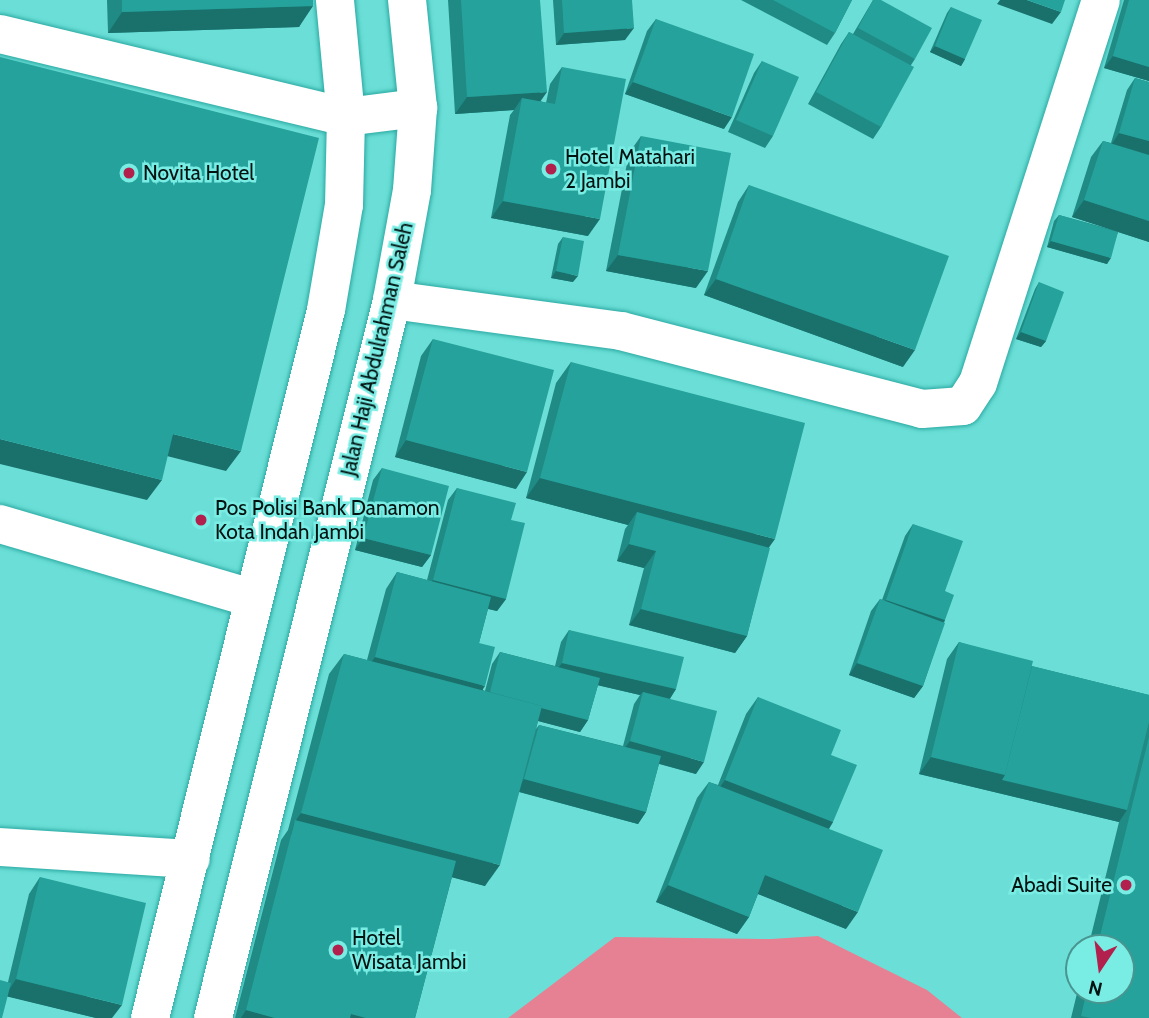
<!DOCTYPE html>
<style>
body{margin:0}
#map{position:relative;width:1149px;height:1018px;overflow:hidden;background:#6bdfd7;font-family:Cabin,sans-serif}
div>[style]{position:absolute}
.green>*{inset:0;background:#e68193}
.roads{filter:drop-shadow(0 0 2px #2ba9a2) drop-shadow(0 0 2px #2ba9a2)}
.minor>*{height:38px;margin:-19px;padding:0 19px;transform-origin:19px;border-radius:19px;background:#fff}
.highway>*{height:38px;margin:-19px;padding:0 19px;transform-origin:19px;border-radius:19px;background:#fff}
.wall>*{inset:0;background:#208b85}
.shaded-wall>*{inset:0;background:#1a716c}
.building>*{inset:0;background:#25a29b}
.dots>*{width:19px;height:19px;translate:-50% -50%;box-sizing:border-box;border:4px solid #79ece4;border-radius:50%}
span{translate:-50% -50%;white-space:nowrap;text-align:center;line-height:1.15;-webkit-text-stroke:5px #79ece4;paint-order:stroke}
.poi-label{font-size:21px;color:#001311}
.left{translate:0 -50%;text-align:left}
.right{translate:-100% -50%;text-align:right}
.street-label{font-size:21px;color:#001311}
.north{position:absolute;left:1065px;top:934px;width:70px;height:70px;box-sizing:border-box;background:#79ece4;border:2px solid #499590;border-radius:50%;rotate:193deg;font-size:19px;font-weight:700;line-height:28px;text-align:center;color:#001311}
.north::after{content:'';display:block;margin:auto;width:24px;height:32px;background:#b2214d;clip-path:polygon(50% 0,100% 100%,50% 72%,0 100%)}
</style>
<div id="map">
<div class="green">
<i style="clip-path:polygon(818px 936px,927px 990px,962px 1018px,508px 1018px,615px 937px,771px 939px)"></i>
</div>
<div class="roads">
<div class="minor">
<i style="left:0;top:34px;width:356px;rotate:13.5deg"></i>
<i style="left:346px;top:117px;width:73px;rotate:-7.1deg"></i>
<i style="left:392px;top:300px;width:231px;rotate:7.7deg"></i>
<i style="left:621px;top:331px;width:311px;rotate:14.5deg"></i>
<i style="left:922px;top:409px;width:41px;rotate:-4.2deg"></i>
<i style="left:963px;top:406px;width:27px;rotate:-57deg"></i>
<i style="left:978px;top:383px;width:402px;rotate:-72.2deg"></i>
<i style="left:0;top:524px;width:263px;rotate:16.4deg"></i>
<i style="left:0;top:847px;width:191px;rotate:3.6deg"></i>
</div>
<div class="highway">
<i style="left:150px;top:1018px;width:730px;rotate:-76.04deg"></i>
<i style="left:326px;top:310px;width:107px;rotate:-80.3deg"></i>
<i style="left:344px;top:205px;width:88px;rotate:-88.7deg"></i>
<i style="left:346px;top:117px;width:118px;rotate:-95.4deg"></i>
<i style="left:213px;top:1018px;width:740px;rotate:-76deg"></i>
<i style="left:392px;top:300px;width:112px;rotate:-79.7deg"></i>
<i style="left:412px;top:190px;width:82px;rotate:-85.8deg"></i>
<i style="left:418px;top:108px;width:109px;rotate:-95.8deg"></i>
</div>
</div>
<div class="wall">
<i style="clip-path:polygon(107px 0,313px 0,299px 27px,108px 33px)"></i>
<i style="clip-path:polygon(448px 0,540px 0,540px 101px,546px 103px,550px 84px,562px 67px,588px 236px,491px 218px,510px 115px,514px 110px,455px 114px)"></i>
<i style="clip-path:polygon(553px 0,632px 0,625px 40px,556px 45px)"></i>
<i style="clip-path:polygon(741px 0,852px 0,835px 33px,827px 45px)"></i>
<i style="clip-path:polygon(873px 0,915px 59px,911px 65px,881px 127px,873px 139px,808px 104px,841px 44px,849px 32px,853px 34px)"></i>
<i style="clip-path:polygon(1124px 0,1149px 0,1149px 81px,1104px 68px)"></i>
<i style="clip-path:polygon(951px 7px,965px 59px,961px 66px,930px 52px,947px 13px)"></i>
<i style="clip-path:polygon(656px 19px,724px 129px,625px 94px,647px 31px)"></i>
<i style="clip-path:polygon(762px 61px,773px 136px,765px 148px,728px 132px,754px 73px)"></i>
<i style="clip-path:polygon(1135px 78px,1149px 82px,1149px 242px,1118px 232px,1107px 264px,1047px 247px,1054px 221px,1059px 215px,1117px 231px,1072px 217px,1091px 157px,1103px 141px,1111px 143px,1127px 90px)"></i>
<i style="clip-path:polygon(641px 136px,696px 288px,606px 271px,629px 153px)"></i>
<i style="clip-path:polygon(749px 185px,903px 367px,704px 295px,738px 202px)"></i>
<i style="clip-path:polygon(563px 237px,573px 282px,551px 278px,558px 244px)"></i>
<i style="clip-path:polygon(1039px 282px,1046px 341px,1041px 347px,1016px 339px,1035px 289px)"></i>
<i style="clip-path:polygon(433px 339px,516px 489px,395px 457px,421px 356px)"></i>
<i style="clip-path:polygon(571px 362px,769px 547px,747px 636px,735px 653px,629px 625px,644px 568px,617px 561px,625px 529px,628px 525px,526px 498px,556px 383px)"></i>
<i style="clip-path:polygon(382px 468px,431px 555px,422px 567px,355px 550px,373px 480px)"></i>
<i style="clip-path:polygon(evenodd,457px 488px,511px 520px,506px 599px,497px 611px,488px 609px,479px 643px,483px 690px,485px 691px,492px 664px,500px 652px,555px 666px,561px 642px,569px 630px,676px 689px,670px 699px,696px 774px,659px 764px,646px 812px,638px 824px,519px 792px,485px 886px,452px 877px,415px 1018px,235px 1018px,281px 840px,288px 830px,329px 674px,344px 654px,367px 660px,386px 589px,397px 572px,427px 580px,448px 500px,457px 488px,598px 685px,640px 695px,634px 704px,623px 746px,539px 725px,536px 729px,538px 721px,580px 732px,588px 720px,598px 685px)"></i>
<i style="clip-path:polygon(913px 524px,945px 620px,923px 686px,914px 698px,849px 675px,871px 611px,880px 599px,882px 600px,905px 536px)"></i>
<i style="clip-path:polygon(959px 642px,1031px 666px,1149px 695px,1149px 1018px,1071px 1018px,1079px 985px,1079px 990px,1121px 990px,1121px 948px,1088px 948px,1119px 822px,919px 774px,947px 659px)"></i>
<i style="clip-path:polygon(758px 697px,831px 755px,833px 822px,829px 829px,846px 929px,758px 894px,749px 917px,737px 934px,656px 902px,697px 798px,709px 782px,718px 785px,746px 714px)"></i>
<i style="clip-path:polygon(40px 877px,96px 1018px,7px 996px,8px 982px,29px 894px)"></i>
</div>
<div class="shaded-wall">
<i style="clip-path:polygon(1000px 0,1027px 0,1061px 12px,1052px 24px,997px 4px)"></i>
<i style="clip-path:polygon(313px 6px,299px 27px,108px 33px,122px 12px)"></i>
<i style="clip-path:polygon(634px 28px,625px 40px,556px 45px,564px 33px)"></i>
<i style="clip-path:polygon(935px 46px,965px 59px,961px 66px,930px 52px)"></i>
<i style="clip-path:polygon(1113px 56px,1149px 67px,1149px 81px,1104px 68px)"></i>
<i style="clip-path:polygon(633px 82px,732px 117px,724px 129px,625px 94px)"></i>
<i style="clip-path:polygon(547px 92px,535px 109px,522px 98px,514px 110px,455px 114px,467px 97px)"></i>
<i style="clip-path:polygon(1119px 133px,1149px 141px,1149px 156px,1111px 145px)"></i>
<i style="clip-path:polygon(1084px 200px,1149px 221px,1149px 242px,1072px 217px)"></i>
<i style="clip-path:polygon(503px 201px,600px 219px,588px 236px,491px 218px)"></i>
<i style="clip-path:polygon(1051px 241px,1111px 258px,1107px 264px,1047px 247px)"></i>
<i style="clip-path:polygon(618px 255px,708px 271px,696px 288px,606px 271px)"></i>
<i style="clip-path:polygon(556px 271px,578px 276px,573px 282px,551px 278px)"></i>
<i style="clip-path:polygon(716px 279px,915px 350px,903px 367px,704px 295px)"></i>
<i style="clip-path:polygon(1021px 332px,1046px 341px,1041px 347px,1016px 339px)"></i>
<i style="clip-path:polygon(173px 434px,241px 451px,226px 471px,159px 454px)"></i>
<i style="clip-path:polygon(0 439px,162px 480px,147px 500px,0 464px)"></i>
<i style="clip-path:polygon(406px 440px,527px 472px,516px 489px,395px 457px)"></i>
<i style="clip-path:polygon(540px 478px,775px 539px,760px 560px,637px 512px,628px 525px,526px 498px)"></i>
<i style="clip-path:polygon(363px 538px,431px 555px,422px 567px,355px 550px)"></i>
<i style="clip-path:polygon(629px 544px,656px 551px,644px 568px,617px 561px)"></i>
<i style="clip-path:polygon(433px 580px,506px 599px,497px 611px,424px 592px)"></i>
<i style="clip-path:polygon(886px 600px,945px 620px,936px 632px,878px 612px)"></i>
<i style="clip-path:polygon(641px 609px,747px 636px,735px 653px,629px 625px)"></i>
<i style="clip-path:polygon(375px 657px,485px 686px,474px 703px,363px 674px)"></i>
<i style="clip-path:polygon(562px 663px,676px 689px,668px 701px,643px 692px,640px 695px,553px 675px)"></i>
<i style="clip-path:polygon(857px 663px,923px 686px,914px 698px,849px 675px)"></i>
<i style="clip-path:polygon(489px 694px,588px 720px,580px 732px,481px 706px)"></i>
<i style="clip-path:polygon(630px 741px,704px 762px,696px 774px,621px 753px)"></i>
<i style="clip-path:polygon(931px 757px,1005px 775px,1127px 810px,1119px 822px,919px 774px)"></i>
<i style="clip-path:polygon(524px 779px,646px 812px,638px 824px,516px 791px)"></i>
<i style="clip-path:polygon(725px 780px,833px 822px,822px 839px,713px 797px)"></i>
<i style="clip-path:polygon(301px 813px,500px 865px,485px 886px,291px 835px,294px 823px)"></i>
<i style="clip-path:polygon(765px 875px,858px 912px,846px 929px,753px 892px)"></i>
<i style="clip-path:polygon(668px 885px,749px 917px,737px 934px,656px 902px)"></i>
<i style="clip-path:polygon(16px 979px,122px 1005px,112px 1018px,96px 1018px,5px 996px)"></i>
<i style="clip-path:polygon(246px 1010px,275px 1018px,241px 1018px)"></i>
<i style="clip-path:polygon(351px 1014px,366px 1018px,348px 1018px)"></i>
</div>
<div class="building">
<i style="clip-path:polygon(122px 0,313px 0,313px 6px,122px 12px)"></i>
<i style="clip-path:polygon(461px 0,540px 0,547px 92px,467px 97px)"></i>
<i style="clip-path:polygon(562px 0,632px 0,634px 28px,564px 33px)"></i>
<i style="clip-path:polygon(773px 0,852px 0,835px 33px)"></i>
<i style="clip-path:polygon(873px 0,881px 0,932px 28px,915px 59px,858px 28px)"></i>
<i style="clip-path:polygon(1027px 0,1065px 0,1061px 12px)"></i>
<i style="clip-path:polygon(1129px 0,1149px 0,1149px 67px,1113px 56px)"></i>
<i style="clip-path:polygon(951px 7px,982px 20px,965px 59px,935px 46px)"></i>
<i style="clip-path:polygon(656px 19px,754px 54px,732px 117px,633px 82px)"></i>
<i style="clip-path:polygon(849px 32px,914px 67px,881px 127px,816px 92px)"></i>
<i style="clip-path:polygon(0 57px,319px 138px,241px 451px,173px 434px,162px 480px,0 439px)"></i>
<i style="clip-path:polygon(762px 61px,799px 77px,773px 136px,736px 120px)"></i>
<i style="clip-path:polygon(562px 67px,626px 79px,600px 219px,503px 201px,522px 98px,555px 104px)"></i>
<i style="clip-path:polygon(1135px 78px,1149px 82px,1149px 141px,1119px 133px)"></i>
<i style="clip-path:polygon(641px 136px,731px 153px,708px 271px,618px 255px)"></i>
<i style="clip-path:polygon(1103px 141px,1149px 155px,1149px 221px,1084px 200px)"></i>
<i style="clip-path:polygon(749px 185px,949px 256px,915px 350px,716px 279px)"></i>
<i style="clip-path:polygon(1059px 215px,1118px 232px,1111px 258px,1051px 241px)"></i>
<i style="clip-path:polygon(563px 237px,584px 241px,578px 276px,556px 271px)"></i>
<i style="clip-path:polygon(1039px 282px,1064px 292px,1046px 341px,1021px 332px)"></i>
<i style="clip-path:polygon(433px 339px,554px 370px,527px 472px,406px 440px)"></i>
<i style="clip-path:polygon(571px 362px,805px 423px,775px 539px,540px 478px)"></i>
<i style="clip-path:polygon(382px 468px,449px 486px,431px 555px,363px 538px)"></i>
<i style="clip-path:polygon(457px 488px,516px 503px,511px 520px,525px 523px,506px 599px,433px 580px)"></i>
<i style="clip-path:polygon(637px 512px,770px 548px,747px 636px,641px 609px,656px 551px,629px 544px)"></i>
<i style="clip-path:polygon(913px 524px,963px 541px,945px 591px,954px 595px,945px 620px,886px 600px)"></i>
<i style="clip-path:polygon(397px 572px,491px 597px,479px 643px,495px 647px,485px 686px,375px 657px)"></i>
<i style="clip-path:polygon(880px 599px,945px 623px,923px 686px,857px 663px)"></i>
<i style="clip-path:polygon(569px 630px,684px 657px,676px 689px,562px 663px)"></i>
<i style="clip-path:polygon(959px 642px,1033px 661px,1005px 775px,931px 757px)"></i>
<i style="clip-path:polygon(500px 652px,600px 678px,588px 720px,541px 708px,542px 706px,490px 692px)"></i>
<i style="clip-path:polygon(344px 654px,542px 706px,500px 865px,301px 813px)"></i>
<i style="clip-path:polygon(1032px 666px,1149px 695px,1149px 722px,1127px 810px,1002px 780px,1005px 775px)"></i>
<i style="clip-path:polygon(643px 692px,717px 711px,704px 762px,630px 741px)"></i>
<i style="clip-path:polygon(758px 697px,841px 730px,831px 755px,857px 765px,833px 822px,725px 780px)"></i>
<i style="clip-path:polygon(539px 725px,661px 756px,646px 812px,524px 779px)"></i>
<i style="clip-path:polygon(1149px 737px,1149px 1018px,1091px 1018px,1081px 1016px,1087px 990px,1121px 990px,1121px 948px,1097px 948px)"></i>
<i style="clip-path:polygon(709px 782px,883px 850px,858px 912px,765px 875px,749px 917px,668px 885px)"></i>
<i style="clip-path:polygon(295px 820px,456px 861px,415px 1018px,366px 1018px,351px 1014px,350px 1018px,275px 1018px,246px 1010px)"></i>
<i style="clip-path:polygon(40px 877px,146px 903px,122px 1005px,16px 979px)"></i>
<i style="clip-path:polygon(0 980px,11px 983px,2px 1018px,0 1018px)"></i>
</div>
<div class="dots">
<i style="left:551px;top:169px;background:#b2214d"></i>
<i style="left:129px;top:173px;background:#b2214d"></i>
<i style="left:201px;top:520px;background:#b2214d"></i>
<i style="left:1126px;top:885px;background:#b2214d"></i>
<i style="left:338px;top:950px;background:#b2214d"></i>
</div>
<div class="poi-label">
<span class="left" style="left:565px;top:169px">Hotel Matahari<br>2 Jambi</span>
<span class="left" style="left:143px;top:173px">Novita Hotel</span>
<span class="left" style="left:215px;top:520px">Pos Polisi Bank Danamon<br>Kota Indah Jambi</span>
<span class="right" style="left:1112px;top:885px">Abadi Suite</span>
<span class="left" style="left:352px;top:950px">Hotel<br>Wisata Jambi</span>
</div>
<div class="street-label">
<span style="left:377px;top:349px;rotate:-77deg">Jalan Haji Abdulrahman Saleh</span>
</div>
<div class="north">N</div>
</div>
